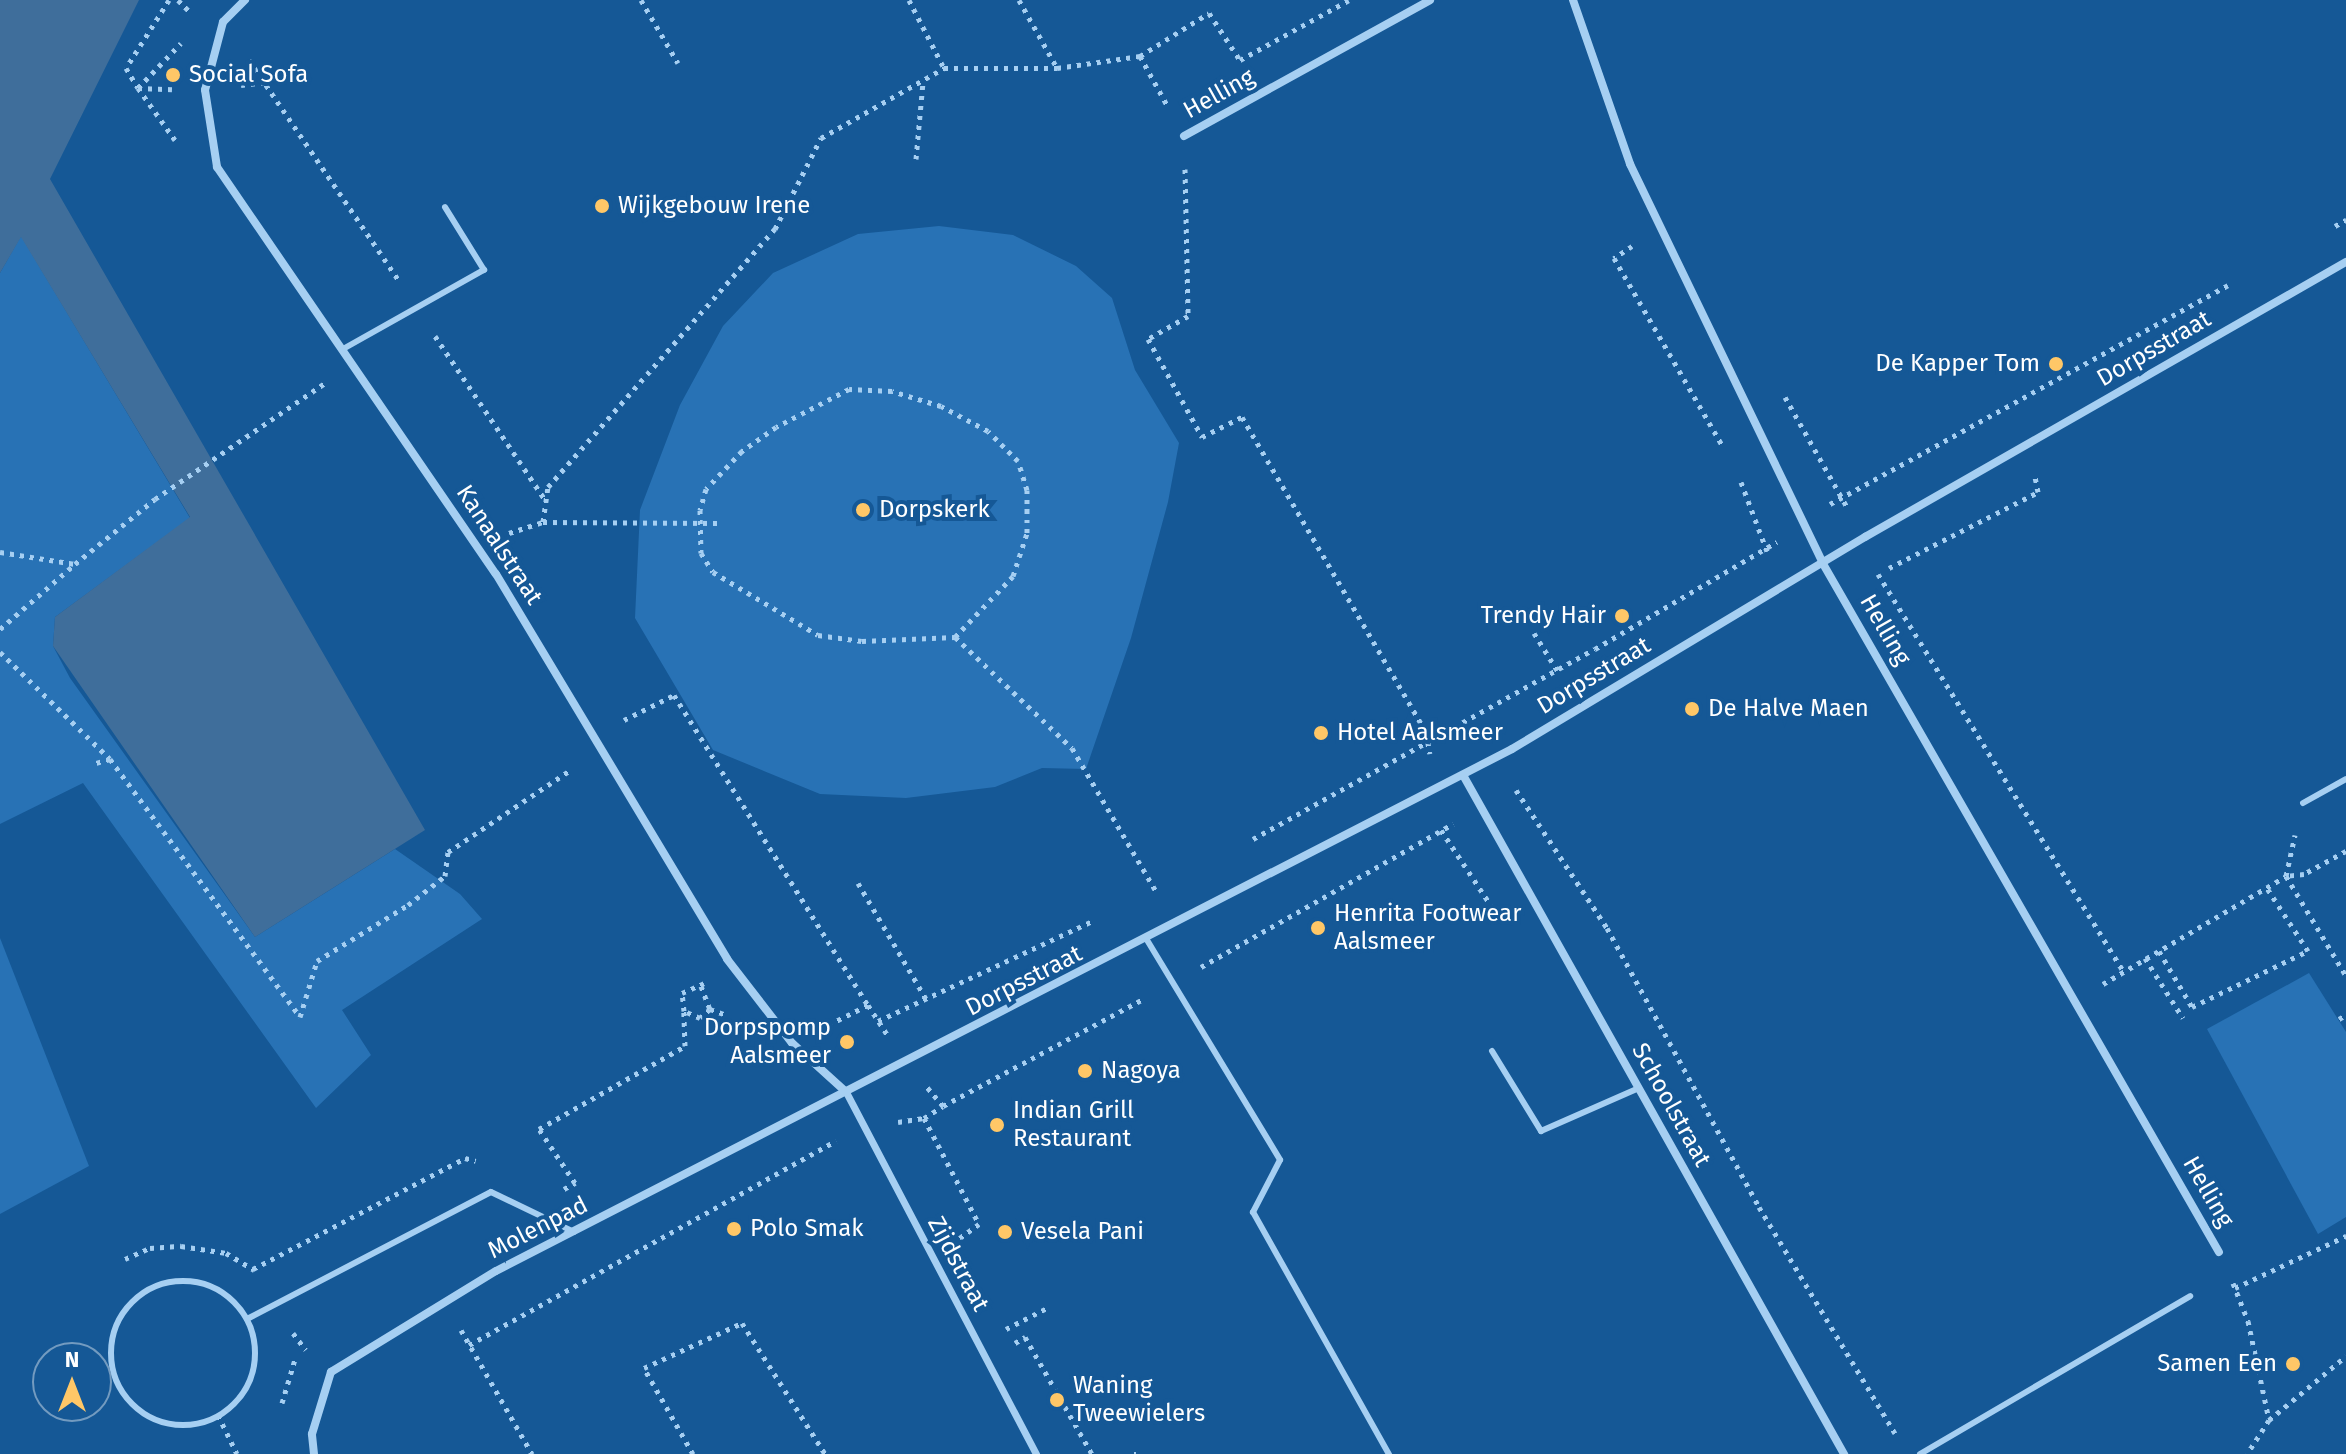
<!DOCTYPE html>
<style>
body{margin:0}
#map{position:relative;width:2346px;height:1454px;overflow:hidden;background:#155896;font-family:"Fira Sans",sans-serif}
div>[style]{position:absolute}
.green>*{inset:0;background:#2872b5}
.water>*{inset:0;background:#3f6e9b}
.path>*{height:5px;margin-top:-2.5px;transform-origin:0;background:repeating-linear-gradient(90deg,#a6cff2 0 4px,transparent 0 10px)}
.service>*{height:6px;margin:-3px;padding:0 3px;transform-origin:3px;border-radius:3px;background:#a6cff2}
.service>.ring{margin:-3px;padding:0;box-sizing:content-box;background:none;border:6px solid #a6cff2;border-radius:50%}
.pedestrian>*{height:7px;margin:-3.5px;padding:0 3.5px;transform-origin:3.5px;border-radius:3.5px;background:#a6cff2}
.minor>*{height:8px;margin:-4px;padding:0 4px;transform-origin:4px;border-radius:4px;background:#a6cff2}
.dots>*{width:22px;height:22px;translate:-50% -50%;box-sizing:border-box;border:4px solid #155896;border-radius:50%}
span{translate:-50% -50%;white-space:nowrap;text-align:center;line-height:1.15;-webkit-text-stroke:8px #155896;paint-order:stroke}
.poi-label{font-size:24px;color:#fff}
.left{translate:0 -50%;text-align:left}
.right{translate:-100% -50%;text-align:right}
.street-label{font-size:24px;color:#fff}
.north{position:absolute;left:32px;top:1342px;width:80px;height:80px;box-sizing:border-box;background:#155896;border:2px solid #739bc0;border-radius:50%;rotate:0deg;font-size:22px;font-weight:700;line-height:32px;text-align:center;color:#fff}
.north::after{content:'';display:block;margin:auto;width:28px;height:36px;background:#ffc767;clip-path:polygon(50% 0,100% 100%,50% 72%,0 100%)}
</style>
<div id="map">
<div class="green">
<i style="clip-path:polygon(939px 226px,1013px 235px,1076px 266px,1112px 298px,1135px 370px,1179px 443px,1168px 502px,1131px 638px,1086px 769px,1042px 768px,995px 787px,906px 798px,820px 794px,713px 750px,635px 618px,640px 510px,680px 405px,723px 326px,773px 273px,858px 234px)"></i>
<i style="clip-path:polygon(21px 236px,190px 518px,55px 617px,53px 646px,70px 678px,255px 937px,395px 849px,460px 894px,482px 919px,342px 1010px,371px 1055px,316px 1108px,83px 783px,0 824px,0 273px)"></i>
<i style="clip-path:polygon(0 938px,89px 1166px,0 1214px)"></i>
<i style="clip-path:polygon(2309px 973px,2346px 1032px,2346px 1217px,2318px 1234px,2207px 1029px)"></i>
</div>
<div class="water">
<i style="clip-path:polygon(0 0,139px 0,50px 179px,425px 830px,255px 937px,53px 646px,55px 617px,190px 517px,21px 237px,0 273px)"></i>
</div>
<div class="path">
<i style="left:169px;top:0;width:80px;rotate:122.3deg"></i>
<i style="left:126px;top:68px;width:23px;rotate:59deg"></i>
<i style="left:138px;top:88px;width:34px;rotate:2deg"></i>
<i style="left:178px;top:0;width:18px;rotate:45deg"></i>
<i style="left:641px;top:0;width:73px;rotate:59.6deg"></i>
<i style="left:909px;top:0;width:76px;rotate:62.8deg"></i>
<i style="left:1019px;top:0;width:78px;rotate:60.8deg"></i>
<i style="left:1140px;top:56px;width:81px;rotate:-31.9deg"></i>
<i style="left:1209px;top:13px;width:56px;rotate:56.6deg"></i>
<i style="left:1240px;top:60px;width:124px;rotate:-28.8deg"></i>
<i style="left:249px;top:60px;width:267px;rotate:55.8deg"></i>
<i style="left:241px;top:85px;width:23px;rotate:-7deg"></i>
<i style="left:175px;top:140px;width:64px;rotate:-125.4deg"></i>
<i style="left:138px;top:88px;width:62px;rotate:-46.3deg"></i>
<i style="left:916px;top:159px;width:77px;rotate:-84.8deg"></i>
<i style="left:1185px;top:169px;width:147px;rotate:88.8deg"></i>
<i style="left:1188px;top:316px;width:46px;rotate:150.1deg"></i>
<i style="left:1148px;top:339px;width:112px;rotate:61.1deg"></i>
<i style="left:1202px;top:437px;width:45px;rotate:-26.6deg"></i>
<i style="left:1242px;top:417px;width:365px;rotate:59.7deg"></i>
<i style="left:1426px;top:732px;width:22px;rotate:80deg"></i>
<i style="left:2335px;top:226px;width:13px;rotate:-29deg"></i>
<i style="left:1632px;top:246px;width:22px;rotate:146deg"></i>
<i style="left:1614px;top:258px;width:216px;rotate:60deg"></i>
<i style="left:435px;top:336px;width:197px;rotate:56.1deg"></i>
<i style="left:1785px;top:397px;width:126px;rotate:60.6deg"></i>
<i style="left:1741px;top:482px;width:74px;rotate:69.4deg"></i>
<i style="left:1830px;top:504px;width:454px;rotate:-28.8deg"></i>
<i style="left:543px;top:522px;width:174px;rotate:0.3deg"></i>
<i style="left:509px;top:533px;width:36px;rotate:-18deg"></i>
<i style="left:543px;top:522px;width:35px;rotate:-82deg"></i>
<i style="left:548px;top:487px;width:344px;rotate:-48.7deg"></i>
<i style="left:775px;top:229px;width:102px;rotate:-63.2deg"></i>
<i style="left:821px;top:138px;width:142px;rotate:-29.6deg"></i>
<i style="left:944px;top:68px;width:113px"></i>
<i style="left:1057px;top:68px;width:84px;rotate:-8.2deg"></i>
<i style="left:1140px;top:56px;width:58px;rotate:61.2deg"></i>
<i style="left:0;top:552px;width:76px;rotate:9.1deg"></i>
<i style="left:75px;top:564px;width:103px;rotate:-39.1deg"></i>
<i style="left:155px;top:499px;width:206px;rotate:-34.3deg"></i>
<i style="left:1889px;top:568px;width:167px;rotate:-27deg"></i>
<i style="left:2038px;top:492px;width:15px;rotate:-101deg"></i>
<i style="left:1878px;top:574px;width:468px;rotate:58.3deg"></i>
<i style="left:0;top:629px;width:99px;rotate:-40.9deg"></i>
<i style="left:1534px;top:633px;width:44px;rotate:58.1deg"></i>
<i style="left:955px;top:637px;width:84px;rotate:-46.4deg"></i>
<i style="left:1013px;top:576px;width:45px;rotate:-72deg"></i>
<i style="left:1027px;top:533px;width:43px;rotate:-90deg"></i>
<i style="left:1027px;top:490px;width:30px;rotate:-107deg"></i>
<i style="left:1018px;top:461px;width:42px;rotate:-135deg"></i>
<i style="left:988px;top:431px;width:53px;rotate:-152deg"></i>
<i style="left:941px;top:406px;width:51px;rotate:-163deg"></i>
<i style="left:892px;top:391px;width:43px;rotate:-177.3deg"></i>
<i style="left:849px;top:389px;width:82px;rotate:152.5deg"></i>
<i style="left:776px;top:427px;width:42px;rotate:144.8deg"></i>
<i style="left:742px;top:451px;width:52px;rotate:133.5deg"></i>
<i style="left:706px;top:489px;width:22px;rotate:106deg"></i>
<i style="left:700px;top:510px;width:43px;rotate:88.7deg"></i>
<i style="left:701px;top:553px;width:22px;rotate:58deg"></i>
<i style="left:713px;top:572px;width:122px;rotate:31deg"></i>
<i style="left:818px;top:635px;width:44px;rotate:7.8deg"></i>
<i style="left:862px;top:641px;width:93px;rotate:-2.5deg"></i>
<i style="left:955px;top:637px;width:161px;rotate:43.5deg"></i>
<i style="left:1072px;top:748px;width:168px;rotate:59.6deg"></i>
<i style="left:0;top:652px;width:153px;rotate:44.2deg"></i>
<i style="left:110px;top:759px;width:15px;rotate:164deg"></i>
<i style="left:624px;top:720px;width:56px;rotate:-26.6deg"></i>
<i style="left:674px;top:695px;width:366px;rotate:58deg"></i>
<i style="left:868px;top:1005px;width:49px;rotate:153.4deg"></i>
<i style="left:110px;top:759px;width:320px;rotate:53.6deg"></i>
<i style="left:300px;top:1017px;width:59px;rotate:-73.1deg"></i>
<i style="left:317px;top:961px;width:107px;rotate:-31.6deg"></i>
<i style="left:408px;top:905px;width:47px;rotate:-38.1deg"></i>
<i style="left:445px;top:876px;width:24px;rotate:-83deg"></i>
<i style="left:448px;top:852px;width:149px;rotate:-33.8deg"></i>
<i style="left:1516px;top:790px;width:165px;rotate:56.6deg"></i>
<i style="left:1607px;top:928px;width:318px;rotate:61.4deg"></i>
<i style="left:1759px;top:1207px;width:264px;rotate:59deg"></i>
<i style="left:1441px;top:830px;width:100px;rotate:56.5deg"></i>
<i style="left:1253px;top:839px;width:391px;rotate:-29.1deg"></i>
<i style="left:1595px;top:649px;width:211px;rotate:-30.5deg"></i>
<i style="left:2346px;top:851px;width:48px;rotate:151.3deg"></i>
<i style="left:2304px;top:874px;width:18px;rotate:174deg"></i>
<i style="left:2286px;top:876px;width:117px;rotate:59deg"></i>
<i style="left:858px;top:883px;width:134px;rotate:59.6deg"></i>
<i style="left:2159px;top:951px;width:65px;rotate:59.5deg"></i>
<i style="left:2192px;top:1007px;width:129px;rotate:-25.8deg"></i>
<i style="left:2308px;top:951px;width:75px;rotate:-123.1deg"></i>
<i style="left:2145px;top:958px;width:71px;rotate:57.7deg"></i>
<i style="left:1201px;top:967px;width:290px;rotate:-29.6deg"></i>
<i style="left:2103px;top:984px;width:212px;rotate:-30.5deg"></i>
<i style="left:2286px;top:876px;width:42px;rotate:-77.6deg"></i>
<i style="left:701px;top:986px;width:25px;rotate:69deg"></i>
<i style="left:710px;top:1009px;width:13px;rotate:138deg"></i>
<i style="left:700px;top:1018px;width:17px;rotate:-156deg"></i>
<i style="left:684px;top:1011px;width:18px;rotate:-96deg"></i>
<i style="left:682px;top:993px;width:24px;rotate:-24deg"></i>
<i style="left:868px;top:1005px;width:35px;rotate:57deg"></i>
<i style="left:710px;top:1009px;width:15px;rotate:20deg"></i>
<i style="left:2339px;top:1019px;width:8px;rotate:-30deg"></i>
<i style="left:878px;top:1021px;width:239px;rotate:-25deg"></i>
<i style="left:943px;top:1106px;width:227px;rotate:-28.1deg"></i>
<i style="left:924px;top:1118px;width:119px;rotate:62.6deg"></i>
<i style="left:979px;top:1224px;width:24px;rotate:144deg"></i>
<i style="left:898px;top:1122px;width:26px;rotate:-9deg"></i>
<i style="left:924px;top:1118px;width:22px;rotate:-32deg"></i>
<i style="left:943px;top:1106px;width:25px;rotate:-130deg"></i>
<i style="left:564px;top:1189px;width:13px;rotate:-29deg"></i>
<i style="left:575px;top:1183px;width:65px;rotate:-123.7deg"></i>
<i style="left:539px;top:1129px;width:168px;rotate:-29.6deg"></i>
<i style="left:685px;top:1046px;width:35px;rotate:-92deg"></i>
<i style="left:125px;top:1259px;width:27px;rotate:-24deg"></i>
<i style="left:150px;top:1248px;width:31px;rotate:-4deg"></i>
<i style="left:181px;top:1246px;width:46px;rotate:8.8deg"></i>
<i style="left:226px;top:1253px;width:33px;rotate:31deg"></i>
<i style="left:253px;top:1269px;width:239px;rotate:-27.6deg"></i>
<i style="left:465px;top:1158px;width:11px;rotate:15deg"></i>
<i style="left:2233px;top:1283px;width:41px;rotate:68.5deg"></i>
<i style="left:2248px;top:1321px;width:101px;rotate:78deg"></i>
<i style="left:2269px;top:1420px;width:40px;rotate:122.9deg"></i>
<i style="left:2235px;top:1288px;width:123px;rotate:-25.1deg"></i>
<i style="left:1006px;top:1329px;width:48px;rotate:-27.1deg"></i>
<i style="left:461px;top:1330px;width:143px;rotate:60.2deg"></i>
<i style="left:293px;top:1333px;width:21px;rotate:53deg"></i>
<i style="left:1015px;top:1343px;width:12px;rotate:-31deg"></i>
<i style="left:1025px;top:1337px;width:135px;rotate:60.2deg"></i>
<i style="left:469px;top:1345px;width:420px;rotate:-29.1deg"></i>
<i style="left:282px;top:1403px;width:46px;rotate:-73.5deg"></i>
<i style="left:218px;top:1415px;width:43px;rotate:64deg"></i>
<i style="left:2269px;top:1420px;width:100px;rotate:-39.7deg"></i>
<i style="left:693px;top:1454px;width:99px;rotate:-119.7deg"></i>
<i style="left:644px;top:1368px;width:108px;rotate:-24.7deg"></i>
<i style="left:742px;top:1323px;width:155px;rotate:57.6deg"></i>
<i style="left:1134px;top:1454px;width:2px"></i>
</div>
<div class="service">
<i style="left:343px;top:349px;width:162px;rotate:-29.3deg"></i>
<i style="left:484px;top:270px;width:74px;rotate:-121.8deg"></i>
<i style="left:2303px;top:803px;width:49px;rotate:-29.2deg"></i>
<i style="left:1147px;top:940px;width:257px;rotate:58.8deg"></i>
<i style="left:1280px;top:1160px;width:59px;rotate:117.4deg"></i>
<i style="left:1253px;top:1212px;width:278px;rotate:60.7deg"></i>
<i style="left:1492px;top:1051px;width:94px;rotate:58.5deg"></i>
<i style="left:1541px;top:1131px;width:107px;rotate:-23.7deg"></i>
<i class="ring" style="left:111px;top:1281px;width:138px;height:138px"></i>
<i style="left:247px;top:1319px;width:275px;rotate:-27.5deg"></i>
<i style="left:491px;top:1192px;width:92px;rotate:25.7deg"></i>
<i style="left:1920px;top:1454px;width:313px;rotate:-30.3deg"></i>
</div>
<div class="pedestrian">
<i style="left:846px;top:1092px;width:409px;rotate:62.3deg"></i>
</div>
<div class="minor">
<i style="left:245px;top:0;width:31px;rotate:135deg"></i>
<i style="left:223px;top:22px;width:70px;rotate:104.8deg"></i>
<i style="left:205px;top:90px;width:78px;rotate:81.1deg"></i>
<i style="left:217px;top:167px;width:493px;rotate:55.6deg"></i>
<i style="left:496px;top:574px;width:449px;rotate:59deg"></i>
<i style="left:727px;top:959px;width:106px;rotate:52.3deg"></i>
<i style="left:792px;top:1043px;width:73px;rotate:42.2deg"></i>
<i style="left:1573px;top:0;width:174px;rotate:70.8deg"></i>
<i style="left:1630px;top:164px;width:442px;rotate:64.2deg"></i>
<i style="left:1822px;top:562px;width:796px;rotate:60.09deg"></i>
<i style="left:1184px;top:136px;width:281px;rotate:-28.9deg"></i>
<i style="left:1463px;top:775px;width:779px;rotate:60.7deg"></i>
<i style="left:314px;top:1454px;width:20px;rotate:-96deg"></i>
<i style="left:312px;top:1434px;width:65px;rotate:-73deg"></i>
<i style="left:331px;top:1372px;width:193px;rotate:-31.5deg"></i>
<i style="left:496px;top:1271px;width:1142px;rotate:-27.19deg"></i>
<i style="left:1512px;top:749px;width:412px;rotate:-31deg"></i>
<i style="left:1865px;top:537px;width:554px;rotate:-29.76deg"></i>
</div>
<div class="dots">
<i style="left:173px;top:75px;background:#ffc767"></i>
<i style="left:602px;top:206px;background:#ffc767"></i>
<i style="left:2056px;top:364px;background:#ffc767"></i>
<i style="left:863px;top:510px;background:#ffc767"></i>
<i style="left:1622px;top:616px;background:#ffc767"></i>
<i style="left:1692px;top:709px;background:#ffc767"></i>
<i style="left:1321px;top:733px;background:#ffc767"></i>
<i style="left:1318px;top:928px;background:#ffc767"></i>
<i style="left:847px;top:1042px;background:#ffc767"></i>
<i style="left:1085px;top:1071px;background:#ffc767"></i>
<i style="left:997px;top:1125px;background:#ffc767"></i>
<i style="left:734px;top:1229px;background:#ffc767"></i>
<i style="left:1005px;top:1232px;background:#ffc767"></i>
<i style="left:2293px;top:1364px;background:#ffc767"></i>
<i style="left:1057px;top:1400px;background:#ffc767"></i>
</div>
<div class="poi-label">
<span class="left" style="left:189px;top:75px">Social Sofa</span>
<span class="left" style="left:618px;top:206px">Wijkgebouw Irene</span>
<span class="right" style="left:2040px;top:364px">De Kapper Tom</span>
<span class="left" style="left:879px;top:510px">Dorpskerk</span>
<span class="right" style="left:1606px;top:616px">Trendy Hair</span>
<span class="left" style="left:1708px;top:709px">De Halve Maen</span>
<span class="left" style="left:1337px;top:733px">Hotel Aalsmeer</span>
<span class="left" style="left:1334px;top:928px">Henrita Footwear<br>Aalsmeer</span>
<span class="right" style="left:831px;top:1042px">Dorpspomp<br>Aalsmeer</span>
<span class="left" style="left:1101px;top:1071px">Nagoya</span>
<span class="left" style="left:1013px;top:1125px">Indian Grill<br>Restaurant</span>
<span class="left" style="left:750px;top:1229px">Polo Smak</span>
<span class="left" style="left:1021px;top:1232px">Vesela Pani</span>
<span class="right" style="left:2277px;top:1364px">Samen Een</span>
<span class="left" style="left:1073px;top:1400px">Waning<br>Tweewielers</span>
</div>
<div class="street-label">
<span style="left:1219px;top:94px;rotate:-29deg">Helling</span>
<span style="left:2154px;top:349px;rotate:-30deg">Dorpsstraat</span>
<span style="left:499px;top:545px;rotate:57deg">Kanaalstraat</span>
<span style="left:1885px;top:630px;rotate:60deg">Helling</span>
<span style="left:1594px;top:676px;rotate:-31deg">Dorpsstraat</span>
<span style="left:1024px;top:981px;rotate:-27deg">Dorpsstraat</span>
<span style="left:1671px;top:1105px;rotate:61deg">Schoolstraat</span>
<span style="left:2208px;top:1192px;rotate:60deg">Helling</span>
<span style="left:538px;top:1228px;rotate:-27deg">Molenpad</span>
<span style="left:958px;top:1264px;rotate:62deg">Zijdstraat</span>
</div>
<div class="north">N</div>
</div>
